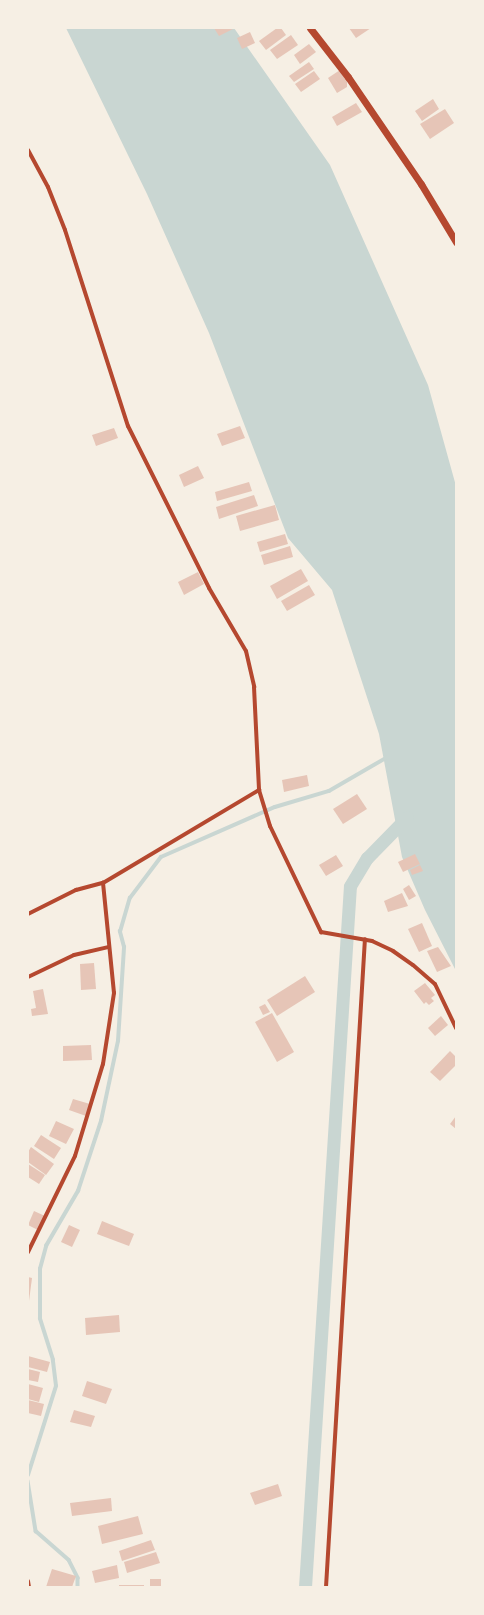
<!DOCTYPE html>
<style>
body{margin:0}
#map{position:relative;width:484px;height:1615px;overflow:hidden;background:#f6efe4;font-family:"Fira Sans Condensed",sans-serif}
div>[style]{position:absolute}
.water>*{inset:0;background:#c9d6d2}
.stream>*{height:3.5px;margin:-1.75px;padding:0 1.75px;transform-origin:1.75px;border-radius:1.75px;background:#c9d6d2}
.canal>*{height:13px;margin:-6.5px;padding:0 6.5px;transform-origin:6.5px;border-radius:6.5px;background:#c9d6d2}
.building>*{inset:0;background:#e6c5b7}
.minor>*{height:4px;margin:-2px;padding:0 2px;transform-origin:2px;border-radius:2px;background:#b5482f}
.tertiary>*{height:7px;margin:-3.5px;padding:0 3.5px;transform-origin:3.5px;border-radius:3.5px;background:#b5482f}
span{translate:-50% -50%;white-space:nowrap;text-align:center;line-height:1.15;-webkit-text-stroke:4px #f6efe4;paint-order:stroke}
.frame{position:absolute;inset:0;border:29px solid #f6efe4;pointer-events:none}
</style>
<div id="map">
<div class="water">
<i style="clip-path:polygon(66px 28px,234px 28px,330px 165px,428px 385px,456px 486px,456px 971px,425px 910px,402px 857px,379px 734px,332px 590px,288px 538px,209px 333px,147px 194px)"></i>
</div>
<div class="stream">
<i style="left:28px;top:1475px;width:93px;rotate:-72.5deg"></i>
<i style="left:56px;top:1386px;width:26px;rotate:-97deg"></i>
<i style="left:53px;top:1360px;width:43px;rotate:-107.6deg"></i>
<i style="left:40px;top:1319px;width:50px;rotate:-90deg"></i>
<i style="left:40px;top:1269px;width:24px;rotate:-75deg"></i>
<i style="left:46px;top:1246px;width:64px;rotate:-59.8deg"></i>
<i style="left:78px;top:1191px;width:74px;rotate:-71.8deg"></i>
<i style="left:101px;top:1121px;width:82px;rotate:-78deg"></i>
<i style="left:118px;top:1041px;width:94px;rotate:-86.3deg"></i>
<i style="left:124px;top:947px;width:16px;rotate:-105deg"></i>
<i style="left:120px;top:932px;width:35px;rotate:-74deg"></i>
<i style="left:130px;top:898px;width:51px;rotate:-52.9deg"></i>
<i style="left:161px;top:857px;width:124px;rotate:-23.7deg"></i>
<i style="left:275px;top:807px;width:56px;rotate:-16.5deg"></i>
<i style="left:329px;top:791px;width:66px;rotate:-30.1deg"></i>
<i style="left:28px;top:1481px;width:51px;rotate:80.9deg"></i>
<i style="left:36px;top:1531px;width:44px;rotate:41.3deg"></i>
<i style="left:69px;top:1560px;width:20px;rotate:63deg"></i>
<i style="left:78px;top:1578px;width:9px;rotate:90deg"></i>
</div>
<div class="canal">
<i style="left:305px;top:1587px;width:702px;rotate:-86.33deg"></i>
<i style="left:350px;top:886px;width:33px;rotate:-59deg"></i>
<i style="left:367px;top:858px;width:57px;rotate:-45.7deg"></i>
</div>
<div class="building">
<i style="clip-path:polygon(214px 28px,235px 28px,219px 36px)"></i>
<i style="clip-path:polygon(277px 28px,281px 28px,286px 35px,266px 50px,259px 41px)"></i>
<i style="clip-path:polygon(349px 28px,371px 28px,356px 38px)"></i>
<i style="clip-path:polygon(250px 32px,255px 43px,242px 49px,237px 38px)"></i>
<i style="clip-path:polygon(291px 35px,298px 45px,277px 59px,270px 50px)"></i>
<i style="clip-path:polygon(309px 44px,316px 52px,300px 64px,294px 55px)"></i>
<i style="clip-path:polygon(309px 62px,314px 69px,294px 82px,289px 76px)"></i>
<i style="clip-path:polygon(340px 70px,347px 81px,347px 87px,337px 93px,328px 78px)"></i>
<i style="clip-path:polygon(314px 71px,320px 79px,301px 92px,295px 84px)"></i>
<i style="clip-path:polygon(433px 99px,439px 109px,422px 121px,415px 111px)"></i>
<i style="clip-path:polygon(356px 103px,362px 112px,337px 126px,332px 117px)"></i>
<i style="clip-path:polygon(445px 109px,454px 123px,430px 139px,420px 124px)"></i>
<i style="clip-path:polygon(240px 426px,245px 438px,222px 446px,217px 434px)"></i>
<i style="clip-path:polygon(114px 428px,118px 438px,96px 446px,92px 435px)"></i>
<i style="clip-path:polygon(198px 466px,204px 478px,184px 487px,179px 475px)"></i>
<i style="clip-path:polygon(249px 482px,252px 491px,217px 501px,215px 492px)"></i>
<i style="clip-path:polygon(254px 495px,258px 506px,219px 519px,216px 507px)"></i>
<i style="clip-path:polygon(275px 505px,279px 520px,240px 531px,236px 516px)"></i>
<i style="clip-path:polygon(285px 534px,288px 544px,260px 552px,257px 542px)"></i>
<i style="clip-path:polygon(290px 546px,293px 557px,264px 565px,261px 555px)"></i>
<i style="clip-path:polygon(301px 569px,308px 581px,277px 599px,270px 586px)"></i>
<i style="clip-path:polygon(198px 572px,204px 584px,184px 595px,178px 582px)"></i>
<i style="clip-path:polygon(309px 585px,315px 595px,287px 611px,281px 601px)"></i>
<i style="clip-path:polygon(307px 775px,309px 786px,284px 792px,282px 780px)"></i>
<i style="clip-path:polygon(357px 794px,367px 809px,343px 824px,333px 809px)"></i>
<i style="clip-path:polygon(415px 854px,420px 864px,403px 872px,398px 862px)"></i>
<i style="clip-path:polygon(336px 855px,343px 866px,326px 876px,319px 865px)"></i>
<i style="clip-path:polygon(420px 865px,423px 871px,412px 875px,410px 870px)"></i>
<i style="clip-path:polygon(409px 885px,416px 896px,409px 900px,403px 889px)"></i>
<i style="clip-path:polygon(402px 893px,408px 906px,388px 912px,384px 901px)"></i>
<i style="clip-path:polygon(422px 923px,432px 946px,419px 952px,408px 929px)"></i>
<i style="clip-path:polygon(438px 947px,451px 966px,437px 972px,427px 951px)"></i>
<i style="clip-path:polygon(94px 963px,96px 989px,81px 990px,80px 964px)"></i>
<i style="clip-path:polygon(305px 976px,315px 992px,277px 1016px,267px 1000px)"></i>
<i style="clip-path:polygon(425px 983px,435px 995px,431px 998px,434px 1001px,429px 1005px,426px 1002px,424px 1004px,414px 991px)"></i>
<i style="clip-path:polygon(43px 989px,48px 1014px,32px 1016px,31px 1009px,36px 1008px,33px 991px)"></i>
<i style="clip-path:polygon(265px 1004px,270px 1012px,263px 1015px,259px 1007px)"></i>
<i style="clip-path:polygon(272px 1013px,294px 1052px,277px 1062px,255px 1022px)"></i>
<i style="clip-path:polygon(441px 1016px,448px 1025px,435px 1036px,428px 1028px)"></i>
<i style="clip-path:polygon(91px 1045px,92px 1060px,63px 1061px,63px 1046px)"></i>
<i style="clip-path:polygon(450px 1051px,456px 1057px,456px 1065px,440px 1081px,430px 1072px)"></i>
<i style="clip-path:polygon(73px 1099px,90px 1104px,86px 1116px,69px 1110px)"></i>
<i style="clip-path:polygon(456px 1116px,456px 1129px,450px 1124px)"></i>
<i style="clip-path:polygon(56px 1121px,74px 1129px,66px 1144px,49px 1136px)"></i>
<i style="clip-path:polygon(41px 1135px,61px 1148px,54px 1159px,34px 1146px)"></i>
<i style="clip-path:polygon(31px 1147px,54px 1164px,46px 1175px,28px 1162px,28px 1152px)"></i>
<i style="clip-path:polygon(28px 1164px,45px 1175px,39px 1184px,28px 1177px)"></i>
<i style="clip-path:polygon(34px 1211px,45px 1216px,38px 1230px,28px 1225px)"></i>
<i style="clip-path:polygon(102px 1221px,134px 1234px,129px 1246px,97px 1234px)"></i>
<i style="clip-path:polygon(69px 1225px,80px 1230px,72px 1247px,61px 1242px)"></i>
<i style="clip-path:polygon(28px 1277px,32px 1278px,29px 1301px,28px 1301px)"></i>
<i style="clip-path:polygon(119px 1315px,120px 1332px,86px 1335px,85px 1318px)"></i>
<i style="clip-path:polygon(28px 1356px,50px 1362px,47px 1372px,28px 1367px)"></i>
<i style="clip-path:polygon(28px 1369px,40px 1372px,38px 1382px,28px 1380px)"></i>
<i style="clip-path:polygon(87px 1381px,112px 1389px,106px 1404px,82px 1396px)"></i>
<i style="clip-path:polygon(28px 1384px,43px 1388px,39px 1402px,28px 1399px)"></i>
<i style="clip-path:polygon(28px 1400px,44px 1404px,41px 1416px,28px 1413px)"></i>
<i style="clip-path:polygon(74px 1410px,95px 1416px,91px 1427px,70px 1422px)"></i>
<i style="clip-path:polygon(278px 1484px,282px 1496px,255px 1505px,250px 1493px)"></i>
<i style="clip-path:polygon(111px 1498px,112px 1511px,72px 1516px,70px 1503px)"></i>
<i style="clip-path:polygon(138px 1516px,143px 1534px,102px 1544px,98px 1526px)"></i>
<i style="clip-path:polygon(151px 1540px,155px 1550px,122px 1561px,119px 1551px)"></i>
<i style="clip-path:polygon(156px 1552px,160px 1563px,127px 1573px,124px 1562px)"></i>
<i style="clip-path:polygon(117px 1565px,119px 1578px,95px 1583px,92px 1571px)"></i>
<i style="clip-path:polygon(52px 1569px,76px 1576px,72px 1587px,46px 1587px)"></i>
<i style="clip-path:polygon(150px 1579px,161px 1579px,161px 1587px,150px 1587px)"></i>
<i style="clip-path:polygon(119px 1585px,144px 1585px,144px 1587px,119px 1587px)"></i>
</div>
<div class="minor">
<i style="left:28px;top:150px;width:42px;rotate:61.6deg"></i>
<i style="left:48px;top:187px;width:46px;rotate:68.4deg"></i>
<i style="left:65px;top:230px;width:206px;rotate:72.2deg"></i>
<i style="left:128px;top:426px;width:181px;rotate:63.4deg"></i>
<i style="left:209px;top:588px;width:73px;rotate:59.6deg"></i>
<i style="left:246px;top:651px;width:37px;rotate:77deg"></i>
<i style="left:254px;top:687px;width:103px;rotate:87.2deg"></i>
<i style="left:28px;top:914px;width:54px;rotate:-26.6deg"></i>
<i style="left:76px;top:890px;width:28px;rotate:-15deg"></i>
<i style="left:28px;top:977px;width:51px;rotate:-25.6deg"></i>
<i style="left:74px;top:955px;width:36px;rotate:-13deg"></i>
<i style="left:28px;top:1252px;width:107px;rotate:-63.9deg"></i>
<i style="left:75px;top:1156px;width:96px;rotate:-73.1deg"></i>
<i style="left:103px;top:1064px;width:72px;rotate:-81.2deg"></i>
<i style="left:114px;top:993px;width:111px;rotate:-95.7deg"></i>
<i style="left:103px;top:883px;width:182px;rotate:-30.8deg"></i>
<i style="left:259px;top:790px;width:38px;rotate:73deg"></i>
<i style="left:270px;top:826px;width:118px;rotate:64.3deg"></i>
<i style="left:321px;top:932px;width:52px;rotate:10deg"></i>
<i style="left:372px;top:941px;width:23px;rotate:25deg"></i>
<i style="left:393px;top:951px;width:24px;rotate:35deg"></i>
<i style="left:413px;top:965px;width:29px;rotate:41deg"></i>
<i style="left:435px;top:984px;width:49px;rotate:64.5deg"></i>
<i style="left:28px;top:1581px;width:6px;rotate:81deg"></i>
<i style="left:326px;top:1587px;width:649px;rotate:-86.56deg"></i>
</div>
<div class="tertiary">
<i style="left:310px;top:28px;width:62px;rotate:52.2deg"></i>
<i style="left:348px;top:77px;width:130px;rotate:55.7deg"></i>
<i style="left:421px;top:184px;width:68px;rotate:58.9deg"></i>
</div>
<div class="frame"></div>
</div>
